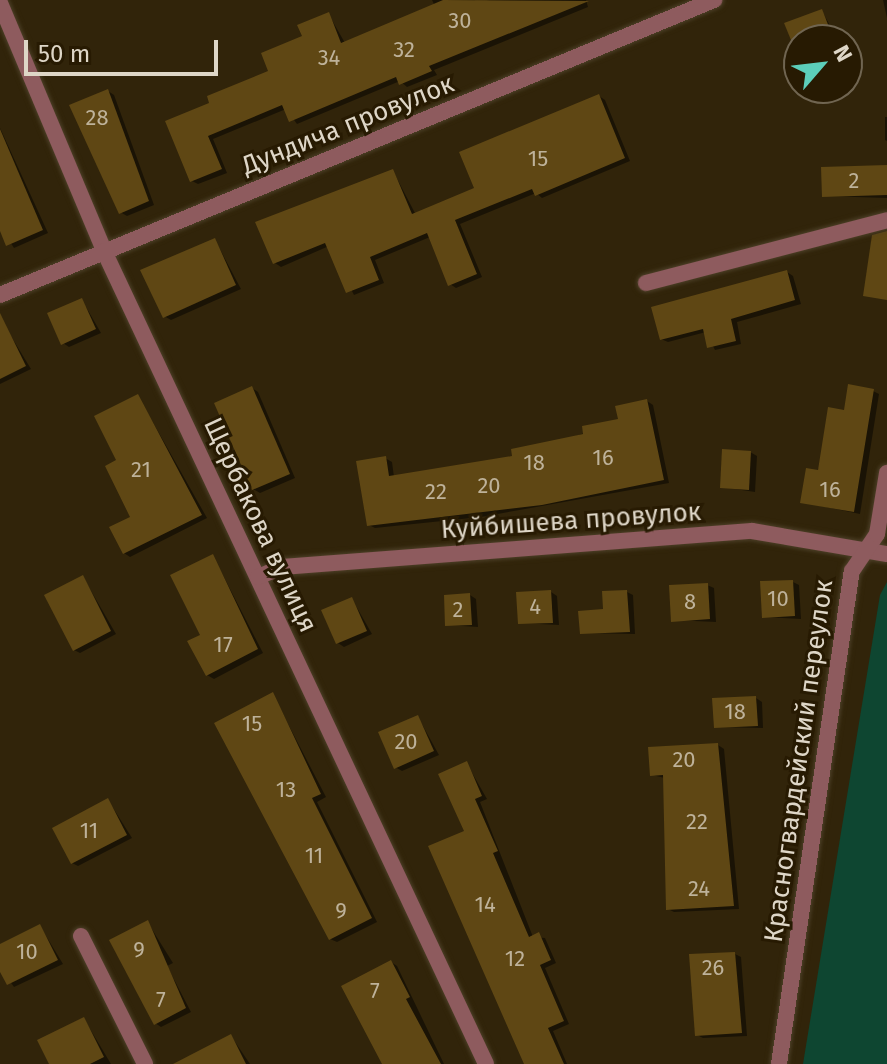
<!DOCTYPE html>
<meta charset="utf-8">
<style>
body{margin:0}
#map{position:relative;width:887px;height:1064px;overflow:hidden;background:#31240a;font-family:"Fira Sans",sans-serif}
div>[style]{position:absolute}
.green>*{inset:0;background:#0e4631}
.shadow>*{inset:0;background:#0007}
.building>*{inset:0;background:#5f4714}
.roads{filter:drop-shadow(0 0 2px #4d4028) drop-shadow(0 0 2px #4d4028)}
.service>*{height:16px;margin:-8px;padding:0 8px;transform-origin:8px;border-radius:8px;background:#8e5b5e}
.minor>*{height:16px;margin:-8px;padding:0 8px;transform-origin:8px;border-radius:8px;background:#8e5b5e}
span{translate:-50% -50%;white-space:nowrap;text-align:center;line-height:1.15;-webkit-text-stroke:6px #271a02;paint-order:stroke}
.number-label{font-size:22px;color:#beb29a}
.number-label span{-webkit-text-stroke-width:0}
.street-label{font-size:26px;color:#ded6c7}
.north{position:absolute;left:783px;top:24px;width:80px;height:80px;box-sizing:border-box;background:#271a02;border:2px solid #706551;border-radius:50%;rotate:62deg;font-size:22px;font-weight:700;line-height:32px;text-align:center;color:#ded6c7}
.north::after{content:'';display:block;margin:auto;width:28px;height:36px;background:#5cceba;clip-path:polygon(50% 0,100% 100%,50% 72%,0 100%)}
.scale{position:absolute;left:24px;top:40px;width:194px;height:36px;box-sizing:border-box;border:4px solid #ded6c7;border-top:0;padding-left:10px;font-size:24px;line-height:28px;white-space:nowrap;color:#ded6c7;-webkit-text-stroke:6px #271a02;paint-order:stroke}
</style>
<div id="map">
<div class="green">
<i style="clip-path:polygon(887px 582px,887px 1064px,803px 1064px,880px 595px)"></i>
</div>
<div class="shadow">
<i style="clip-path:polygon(432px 0,475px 0,477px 5px,489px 0,586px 0,588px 7px,434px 70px,437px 75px,407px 87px,400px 81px,297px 124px,286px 109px,213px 139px,227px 173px,198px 184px,192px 181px,212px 104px,271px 72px,329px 15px,345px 43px,435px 6px)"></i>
<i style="clip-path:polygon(883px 0,887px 0,887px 18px)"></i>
<i style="clip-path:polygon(822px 11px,838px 40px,799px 40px,799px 55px,787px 24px)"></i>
<i style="clip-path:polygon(108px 91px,114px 95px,154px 205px,127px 216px,120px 212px)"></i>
<i style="clip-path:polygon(599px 96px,605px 100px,630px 161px,542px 198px,536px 193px,460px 224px,482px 277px,456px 288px,450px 284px,430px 237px,375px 260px,384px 283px,354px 295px,329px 246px,281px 267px,275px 263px,393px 171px,416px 215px,477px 189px)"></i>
<i style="clip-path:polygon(885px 117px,887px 117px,887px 141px,885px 140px)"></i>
<i style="clip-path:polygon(0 128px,48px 233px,14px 248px,0 226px)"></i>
<i style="clip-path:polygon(887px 167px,887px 198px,824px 196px)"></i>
<i style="clip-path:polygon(215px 240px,241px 289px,171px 320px,164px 316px)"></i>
<i style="clip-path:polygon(787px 272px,793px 276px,801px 304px,737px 322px,741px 344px,715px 350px,706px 332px,668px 342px,661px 339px)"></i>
<i style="clip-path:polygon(82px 300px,101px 333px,69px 347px,63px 343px)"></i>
<i style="clip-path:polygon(9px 333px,31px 369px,0 384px,0 337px)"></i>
<i style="clip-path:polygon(252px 388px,258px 392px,295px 478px,260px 493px,253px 489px)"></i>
<i style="clip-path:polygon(873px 391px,879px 394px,860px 514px,802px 502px,846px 413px)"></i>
<i style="clip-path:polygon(138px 396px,207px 518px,130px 557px,124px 553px,132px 518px,118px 461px)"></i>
<i style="clip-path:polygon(647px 401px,653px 405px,669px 483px,481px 517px,375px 528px,369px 525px,385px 458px,392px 462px,394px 477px,514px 457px,620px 421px)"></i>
<i style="clip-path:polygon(750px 452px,757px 456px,755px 492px,722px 487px)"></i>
<i style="clip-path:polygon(213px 556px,263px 653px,214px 679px,207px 675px,202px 635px)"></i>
<i style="clip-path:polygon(83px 577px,116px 634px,80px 653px,74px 650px)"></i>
<i style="clip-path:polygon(793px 582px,799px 585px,801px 619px,764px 617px)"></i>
<i style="clip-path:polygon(707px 585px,714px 588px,716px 622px,673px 620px)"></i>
<i style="clip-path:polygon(551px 592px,557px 596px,559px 625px,520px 623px)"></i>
<i style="clip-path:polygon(627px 592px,633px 595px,635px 634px,582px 633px)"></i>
<i style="clip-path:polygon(470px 595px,476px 599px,478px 627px,447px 625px)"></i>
<i style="clip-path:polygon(352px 599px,372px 634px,344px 647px,338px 643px)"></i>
<i style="clip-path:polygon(273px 695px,326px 797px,317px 802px,377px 922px,337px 942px,330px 939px)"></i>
<i style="clip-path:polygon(756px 698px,762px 702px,763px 728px,716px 727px)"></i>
<i style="clip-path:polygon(418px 717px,439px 755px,402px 771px,395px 767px)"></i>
<i style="clip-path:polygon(718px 745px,724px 749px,739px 909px,674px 912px,668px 909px,665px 778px,652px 775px)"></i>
<i style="clip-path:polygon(467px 764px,487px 799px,480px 802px,533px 937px,545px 938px,556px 963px,545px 968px,569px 1024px,553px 1031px,567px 1064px,527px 1064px,466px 832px)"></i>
<i style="clip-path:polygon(108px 800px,132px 838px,78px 866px,72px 863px)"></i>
<i style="clip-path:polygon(148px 923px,173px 963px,167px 966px,191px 1012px,161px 1027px,155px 1023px)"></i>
<i style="clip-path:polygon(40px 926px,63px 964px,14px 987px,0 967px,0 946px)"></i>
<i style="clip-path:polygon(735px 954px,741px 957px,747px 1036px,703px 1038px,697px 1035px)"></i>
<i style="clip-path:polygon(391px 962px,397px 966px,444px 1064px,384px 1064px)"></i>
<i style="clip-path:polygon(84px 1019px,111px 1064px,51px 1064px)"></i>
<i style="clip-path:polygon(231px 1036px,250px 1064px,180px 1064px)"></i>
</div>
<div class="building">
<i style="clip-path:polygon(443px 0,589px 1px,429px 66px,432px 71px,399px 85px,396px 77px,289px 122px,282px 105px,208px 136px,222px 169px,190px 182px,165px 121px,209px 103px,207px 96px,268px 71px,261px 53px,302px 36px,297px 25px,329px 12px,341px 43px)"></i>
<i style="clip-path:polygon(822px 9px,834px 40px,791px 40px,784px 23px)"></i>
<i style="clip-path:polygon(108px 89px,149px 201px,119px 214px,69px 105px)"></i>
<i style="clip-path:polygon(599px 94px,625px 158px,535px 196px,532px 189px,455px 220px,477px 274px,448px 286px,427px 233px,370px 257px,379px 280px,346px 293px,325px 243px,273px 264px,255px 222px,393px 169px,412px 214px,474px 188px,459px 152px)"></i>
<i style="clip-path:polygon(0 129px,43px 230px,6px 246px,0 231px)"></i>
<i style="clip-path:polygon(887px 165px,887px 195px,822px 197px,821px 167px)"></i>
<i style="clip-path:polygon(887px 231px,887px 300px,863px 296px,872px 235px)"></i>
<i style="clip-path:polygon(215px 238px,236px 285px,163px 318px,140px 270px)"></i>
<i style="clip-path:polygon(787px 270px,795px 300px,731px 319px,736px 341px,707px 348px,703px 329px,660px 340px,651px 307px)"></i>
<i style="clip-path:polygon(82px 298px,96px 329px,61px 345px,47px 313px)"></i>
<i style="clip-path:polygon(0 313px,26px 366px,0 379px)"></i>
<i style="clip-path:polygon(848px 384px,874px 389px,854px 512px,800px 503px,806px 468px,818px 470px,828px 407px,844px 410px)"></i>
<i style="clip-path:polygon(252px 386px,290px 474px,252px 490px,214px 403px)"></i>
<i style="clip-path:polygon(138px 394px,202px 515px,123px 554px,109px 527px,130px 517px,105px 466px,116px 460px,94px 416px)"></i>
<i style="clip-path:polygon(647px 399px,664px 480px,542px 505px,367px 526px,356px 461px,386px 456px,389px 476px,512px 456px,511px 449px,583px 434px,582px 426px,618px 419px,615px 406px)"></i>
<i style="clip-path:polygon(722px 449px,751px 451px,749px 490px,720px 488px)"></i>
<i style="clip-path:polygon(213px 554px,258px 649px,206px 676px,187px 641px,200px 635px,170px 575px)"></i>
<i style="clip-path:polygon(83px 575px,111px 631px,73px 651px,44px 595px)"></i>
<i style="clip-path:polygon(793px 580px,795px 616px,762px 618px,760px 581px)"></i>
<i style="clip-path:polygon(708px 583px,710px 619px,671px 622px,669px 585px)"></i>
<i style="clip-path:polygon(551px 590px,553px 623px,518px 624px,516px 592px)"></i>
<i style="clip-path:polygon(627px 590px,630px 632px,580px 634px,578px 611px,603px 609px,602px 591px)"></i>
<i style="clip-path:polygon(470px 593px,472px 625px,445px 626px,444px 595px)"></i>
<i style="clip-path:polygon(352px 597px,367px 631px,336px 644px,321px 610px)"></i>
<i style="clip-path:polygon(273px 692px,321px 794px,312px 798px,372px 918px,329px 940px,214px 723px)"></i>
<i style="clip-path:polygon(756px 696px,758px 726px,714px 728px,712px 698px)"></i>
<i style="clip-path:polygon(418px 715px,434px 751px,394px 769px,378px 732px)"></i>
<i style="clip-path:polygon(718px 743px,734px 906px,666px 910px,663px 775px,650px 776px,648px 747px)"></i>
<i style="clip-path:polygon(467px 761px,482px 796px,475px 799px,498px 851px,493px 853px,529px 937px,539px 932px,551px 960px,540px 965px,564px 1021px,548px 1028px,564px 1064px,524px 1064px,428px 846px,464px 831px,438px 774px)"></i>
<i style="clip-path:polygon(108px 798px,127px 835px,71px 864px,52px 828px)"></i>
<i style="clip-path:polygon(148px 920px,186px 1008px,154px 1025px,109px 940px)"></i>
<i style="clip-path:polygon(40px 924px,58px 960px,7px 985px,0 972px,0 944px)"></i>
<i style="clip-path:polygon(735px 952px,742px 1033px,695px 1036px,689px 954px)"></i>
<i style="clip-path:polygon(391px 960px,410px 997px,406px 999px,441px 1064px,382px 1064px,341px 986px)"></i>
<i style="clip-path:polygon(84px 1017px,104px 1057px,90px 1064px,49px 1064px,37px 1040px)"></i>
<i style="clip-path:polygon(231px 1034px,246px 1064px,173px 1064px)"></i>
</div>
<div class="roads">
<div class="service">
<i style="left:646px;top:283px;width:249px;rotate:-14.6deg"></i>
</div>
<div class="minor">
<i style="left:0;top:3px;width:269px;rotate:67.2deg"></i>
<i style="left:104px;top:251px;width:898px;rotate:64.83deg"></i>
<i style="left:0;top:295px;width:773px;rotate:-22.45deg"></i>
<i style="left:258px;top:577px;width:26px;rotate:-23deg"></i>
<i style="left:282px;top:567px;width:471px;rotate:-4.4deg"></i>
<i style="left:752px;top:531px;width:137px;rotate:9.7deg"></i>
<i style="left:81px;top:936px;width:143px;rotate:63.4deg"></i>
<i style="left:779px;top:1064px;width:498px;rotate:-81.6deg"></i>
<i style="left:852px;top:571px;width:45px;rotate:-56deg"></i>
<i style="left:877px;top:534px;width:62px;rotate:-80.7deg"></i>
</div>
</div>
<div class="number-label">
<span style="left:460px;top:21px">30</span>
<span style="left:404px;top:50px">32</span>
<span style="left:329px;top:58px">34</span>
<span style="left:97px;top:118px">28</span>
<span style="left:538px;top:159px">15</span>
<span style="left:854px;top:181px">2</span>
<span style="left:603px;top:458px">16</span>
<span style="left:534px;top:463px">18</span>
<span style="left:141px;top:470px">21</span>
<span style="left:489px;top:486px">20</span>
<span style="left:830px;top:490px">16</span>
<span style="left:436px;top:492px">22</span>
<span style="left:778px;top:599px">10</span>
<span style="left:690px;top:602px">8</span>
<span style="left:535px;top:607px">4</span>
<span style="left:458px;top:610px">2</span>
<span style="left:223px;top:645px">17</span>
<span style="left:735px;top:712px">18</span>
<span style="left:252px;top:724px">15</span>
<span style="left:406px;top:742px">20</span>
<span style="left:684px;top:760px">20</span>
<span style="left:286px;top:790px">13</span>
<span style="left:697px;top:822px">22</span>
<span style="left:89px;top:831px">11</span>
<span style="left:314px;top:856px">11</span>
<span style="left:699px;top:889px">24</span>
<span style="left:485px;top:905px">14</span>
<span style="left:341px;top:911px">9</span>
<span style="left:139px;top:950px">9</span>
<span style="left:27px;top:952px">10</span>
<span style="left:515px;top:959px">12</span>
<span style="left:713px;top:968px">26</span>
<span style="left:375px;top:991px">7</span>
<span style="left:161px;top:1000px">7</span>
</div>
<div class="street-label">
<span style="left:348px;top:125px;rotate:-22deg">Дундича провулок</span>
<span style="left:571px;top:521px;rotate:-4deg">Куйбишева провулок</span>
<span style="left:260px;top:525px;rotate:65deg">Щербакова вулиця</span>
<span style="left:799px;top:761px;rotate:-82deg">Красногвардейский переулок</span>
</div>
<div class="north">N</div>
<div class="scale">50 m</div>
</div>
